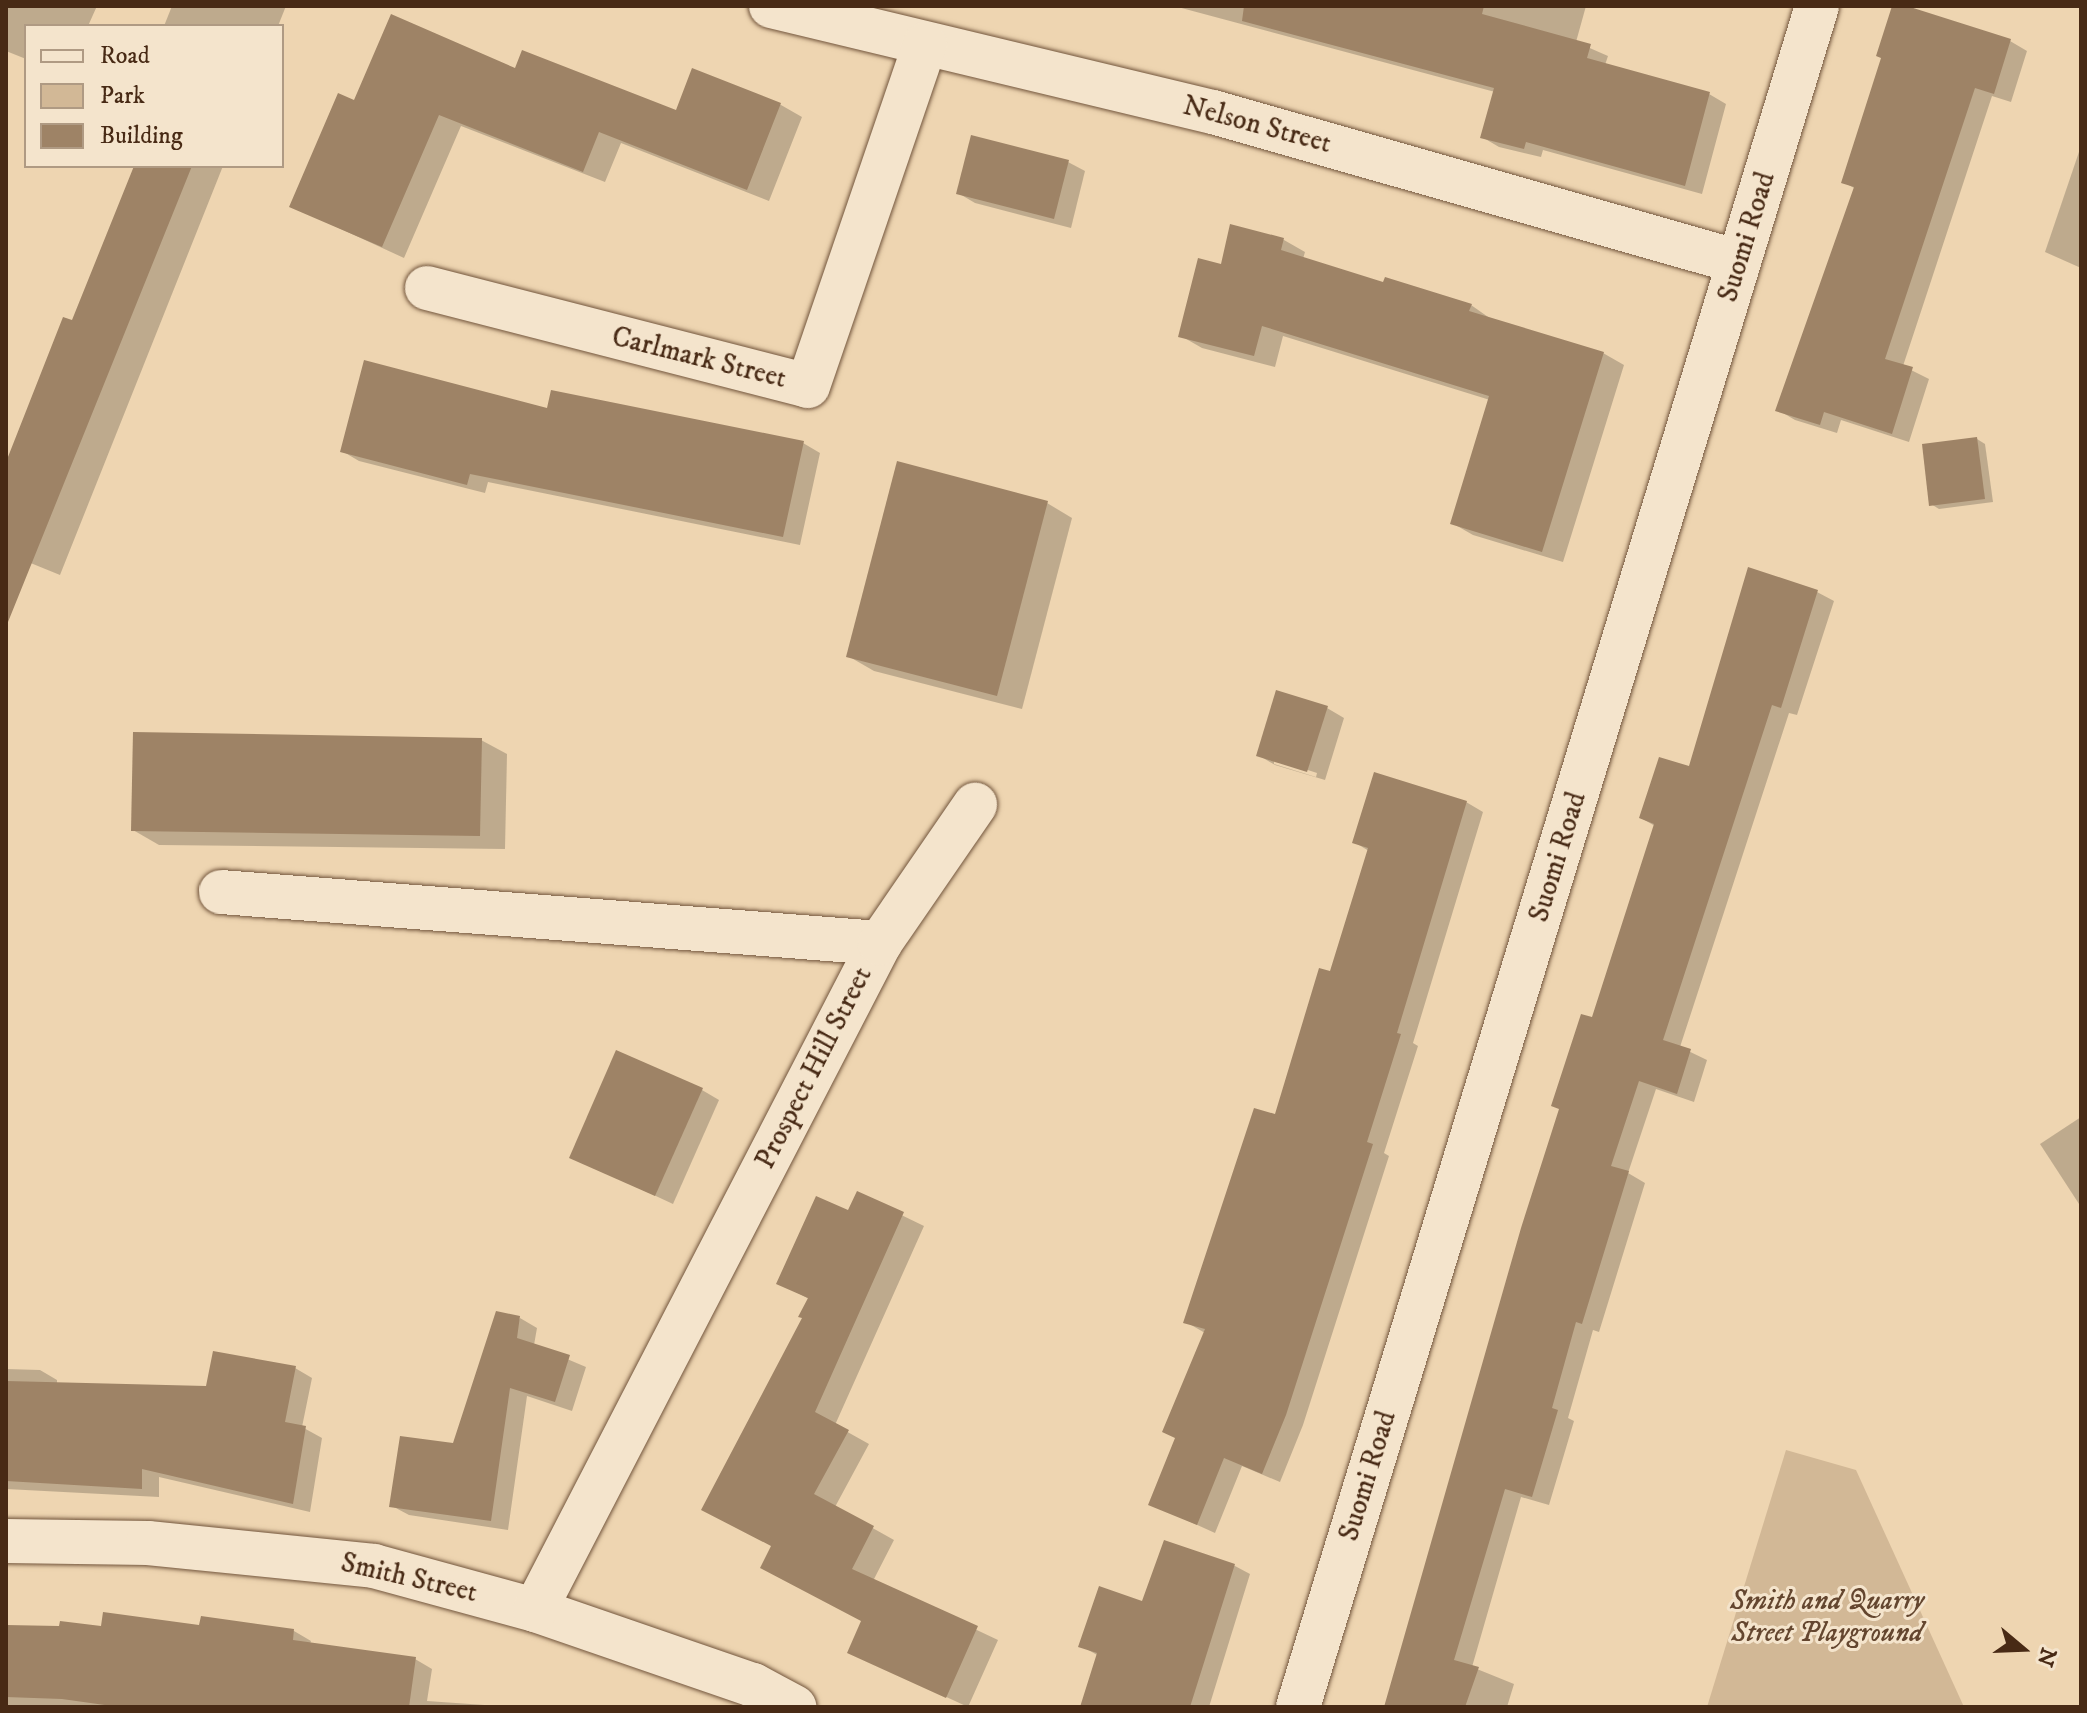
<!DOCTYPE html>
<style>
body{margin:0}
#map{position:relative;width:2087px;height:1713px;overflow:hidden;background:#eed5b1;font-family:"IM FELL DW Pica",serif}
div>[style]{position:absolute}
.green>*{inset:0;background:#d2b896}
.shadow>*{inset:0;background:#0003}
.building>*{inset:0;background:#9e8366}
.roads{filter:drop-shadow(0 0 2px #72553c) drop-shadow(0 0 2px #72553c)}
.minor>*{height:44px;margin:-22px;padding:0 22px;transform-origin:22px;border-radius:22px;background:#f4e4cc}
span{translate:-50% -50%;white-space:nowrap;text-align:center;line-height:1.15;-webkit-text-stroke:6px #f4e4cc;paint-order:stroke}
.street-label{font-size:28px;color:#482a15}
.park-label{font-size:28px;color:#64462f;font-style:italic}
.frame{position:absolute;inset:0;border:8px solid #482a15;pointer-events:none}
.legend{position:absolute;left:24px;top:24px;width:260px;height:144px;box-sizing:border-box;background:#f4e4cc;border:2px solid #af9a83;margin:0;padding:10px 14px;list-style:none;font-size:24px;color:#482a15}
.legend li{display:flex;align-items:center;gap:16px;height:40px}
.legend b{width:40px;border:2px solid #af9a83}
.north{position:absolute;left:1983px;top:1609px;width:80px;height:80px;-webkit-text-stroke:6px #f4e4cc;paint-order:stroke;rotate:109deg;font-size:22px;font-weight:700;line-height:32px;text-align:center;color:#482a15}
.north::after{content:'';display:block;margin:auto;width:28px;height:36px;background:#482a15;clip-path:polygon(50% 0,100% 100%,50% 72%,0 100%)}
</style>
<div id="map">
<div class="green">
<i style="clip-path:polygon(1786px 1450px,1856px 1470px,1964px 1707px,1707px 1707px)"></i>
</div>
<div class="shadow">
<i style="clip-path:polygon(6px 6px,97px 6px,88px 26px,26px 26px,26px 59px,6px 51px)"></i>
<i style="clip-path:polygon(172px 6px,286px 6px,278px 26px,164px 26px)"></i>
<i style="clip-path:polygon(1174px 6px,1586px 6px,1576px 42px,1608px 56px,1605px 65px,1709px 94px,1726px 104px,1702px 194px,1543px 150px,1541px 157px,1499px 147px,1482px 137px,1495px 92px)"></i>
<i style="clip-path:polygon(1895px 6px,2010px 41px,2027px 51px,2011px 102px,1992px 96px,1903px 366px,1929px 379px,1909px 442px,1841px 420px,1837px 433px,1795px 420px,1778px 410px,1856px 189px,1843px 182px,1883px 58px)"></i>
<i style="clip-path:polygon(693px 70px,781px 105px,802px 117px,769px 201px,621px 143px,605px 182px,461px 126px,404px 258px,291px 206px,355px 103px,516px 71px,677px 113px)"></i>
<i style="clip-path:polygon(2081px 146px,2081px 268px,2045px 252px)"></i>
<i style="clip-path:polygon(1068px 162px,1085px 171px,1071px 228px,975px 203px,958px 193px)"></i>
<i style="clip-path:polygon(136px 166px,223px 166px,60px 575px,6px 553px,6px 467px,73px 323px)"></i>
<i style="clip-path:polygon(1232px 227px,1284px 240px,1305px 252px,1303px 259px,1384px 284px,1471px 305px,1491px 319px,1603px 353px,1624px 365px,1563px 562px,1473px 535px,1452px 523px,1490px 400px,1283px 336px,1275px 367px,1202px 348px,1181px 336px,1222px 266px)"></i>
<i style="clip-path:polygon(549px 410px,803px 443px,820px 453px,800px 545px,488px 482px,485px 493px,359px 461px,342px 451px)"></i>
<i style="clip-path:polygon(1977px 439px,1985px 444px,1993px 502px,1939px 509px,1931px 504px)"></i>
<i style="clip-path:polygon(1047px 503px,1072px 518px,1022px 709px,874px 671px,848px 656px)"></i>
<i style="clip-path:polygon(1817px 592px,1834px 601px,1797px 715px,1789px 713px,1680px 1047px,1707px 1060px,1694px 1102px,1656px 1089px,1628px 1173px,1645px 1183px,1599px 1332px,1593px 1330px,1568px 1418px,1574px 1421px,1549px 1505px,1521px 1497px,1472px 1667px,1514px 1684px,1507px 1707px,1387px 1707px,1593px 1020px,1655px 826px,1641px 818px,1691px 769px)"></i>
<i style="clip-path:polygon(evenodd,1327px 708px,1344px 718px,1325px 780px,1275px 765px,1258px 755px,1327px 708px,1274px 759px,1317px 773px,1316px 777px,1274px 764px,1274px 759px)"></i>
<i style="clip-path:polygon(481px 740px,507px 754px,505px 849px,159px 845px,133px 830px)"></i>
<i style="clip-path:polygon(1466px 802px,1483px 812px,1413px 1043px,1418px 1046px,1384px 1153px,1389px 1156px,1303px 1425px,1280px 1482px,1242px 1466px,1215px 1533px,1151px 1504px,1177px 1439px,1205px 1333px,1186px 1322px,1276px 1117px,1332px 974px,1369px 851px,1354px 842px)"></i>
<i style="clip-path:polygon(702px 1090px,719px 1100px,673px 1204px,572px 1157px)"></i>
<i style="clip-path:polygon(2081px 1117px,2081px 1207px,2040px 1144px)"></i>
<i style="clip-path:polygon(858px 1194px,924px 1226px,835px 1425px,869px 1444px,835px 1507px,894px 1540px,873px 1581px,998px 1640px,968px 1707px,849px 1652px,863px 1621px,773px 1546px,809px 1299px,779px 1283px,849px 1212px)"></i>
<i style="clip-path:polygon(520px 1318px,537px 1328px,534px 1345px,586px 1367px,572px 1411px,527px 1396px,508px 1530px,409px 1515px,392px 1506px,455px 1446px)"></i>
<i style="clip-path:polygon(295px 1368px,312px 1378px,302px 1427px,322px 1438px,310px 1512px,159px 1477px,159px 1497px,6px 1489px,6px 1369px,40px 1370px,57px 1380px,57px 1384px,208px 1388px)"></i>
<i style="clip-path:polygon(1165px 1542px,1235px 1566px,1250px 1574px,1209px 1707px,1082px 1707px,1099px 1656px,1081px 1646px,1144px 1604px)"></i>
<i style="clip-path:polygon(202px 1618px,294px 1631px,311px 1641px,310px 1644px,415px 1659px,432px 1669px,427px 1701px,514px 1707px,6px 1705px,6px 1626px,201px 1628px)"></i>
</div>
<div class="building">
<i style="clip-path:polygon(1244px 6px,1484px 6px,1482px 14px,1591px 44px,1587px 58px,1710px 92px,1685px 186px,1526px 142px,1524px 149px,1480px 138px,1494px 88px,1242px 21px)"></i>
<i style="clip-path:polygon(1892px 6px,1907px 6px,2011px 39px,1994px 94px,1975px 88px,1885px 359px,1913px 367px,1892px 434px,1824px 412px,1820px 425px,1775px 411px,1854px 187px,1841px 183px,1881px 58px,1876px 56px)"></i>
<i style="clip-path:polygon(391px 14px,515px 68px,522px 50px,676px 110px,692px 68px,781px 103px,747px 190px,599px 132px,583px 172px,439px 115px,382px 247px,289px 207px,338px 93px,354px 100px)"></i>
<i style="clip-path:polygon(971px 135px,1069px 160px,1054px 219px,956px 194px)"></i>
<i style="clip-path:polygon(134px 166px,192px 166px,6px 627px,6px 462px,63px 317px,72px 320px)"></i>
<i style="clip-path:polygon(1230px 224px,1284px 238px,1281px 250px,1383px 282px,1385px 277px,1472px 304px,1469px 311px,1604px 352px,1542px 552px,1450px 524px,1489px 396px,1262px 326px,1254px 356px,1178px 337px,1198px 258px,1221px 264px)"></i>
<i style="clip-path:polygon(364px 360px,547px 408px,551px 390px,804px 441px,783px 537px,470px 474px,467px 485px,340px 452px)"></i>
<i style="clip-path:polygon(1977px 437px,1985px 499px,1929px 506px,1922px 444px)"></i>
<i style="clip-path:polygon(897px 461px,1048px 501px,997px 696px,846px 657px)"></i>
<i style="clip-path:polygon(1748px 567px,1818px 590px,1781px 708px,1772px 705px,1663px 1040px,1691px 1049px,1677px 1094px,1639px 1081px,1611px 1166px,1629px 1171px,1582px 1324px,1576px 1322px,1552px 1408px,1558px 1410px,1532px 1497px,1505px 1489px,1454px 1660px,1479px 1667px,1465px 1707px,1384px 1707px,1521px 1228px,1559px 1109px,1551px 1106px,1581px 1014px,1592px 1017px,1654px 824px,1639px 818px,1659px 757px,1689px 766px)"></i>
<i style="clip-path:polygon(1276px 690px,1328px 706px,1307px 772px,1256px 756px)"></i>
<i style="clip-path:polygon(133px 732px,482px 738px,480px 836px,131px 831px)"></i>
<i style="clip-path:polygon(1374px 772px,1467px 801px,1397px 1033px,1401px 1034px,1367px 1142px,1373px 1144px,1286px 1415px,1262px 1474px,1224px 1458px,1197px 1525px,1148px 1505px,1175px 1438px,1162px 1432px,1205px 1329px,1183px 1323px,1254px 1108px,1275px 1114px,1319px 968px,1330px 971px,1368px 848px,1352px 843px)"></i>
<i style="clip-path:polygon(616px 1050px,703px 1088px,655px 1196px,569px 1158px)"></i>
<i style="clip-path:polygon(857px 1191px,904px 1212px,815px 1412px,849px 1430px,814px 1494px,874px 1526px,852px 1569px,978px 1626px,946px 1698px,847px 1653px,861px 1621px,760px 1568px,771px 1546px,701px 1510px,802px 1318px,798px 1317px,808px 1298px,776px 1284px,816px 1196px,848px 1210px)"></i>
<i style="clip-path:polygon(496px 1311px,520px 1316px,517px 1338px,570px 1355px,555px 1402px,510px 1388px,491px 1521px,389px 1507px,400px 1436px,453px 1443px)"></i>
<i style="clip-path:polygon(213px 1351px,296px 1366px,285px 1422px,306px 1426px,293px 1504px,142px 1469px,142px 1489px,6px 1481px,6px 1381px,206px 1386px)"></i>
<i style="clip-path:polygon(1164px 1540px,1235px 1564px,1190px 1707px,1080px 1707px,1097px 1653px,1078px 1647px,1099px 1586px,1142px 1601px)"></i>
<i style="clip-path:polygon(103px 1612px,199px 1625px,201px 1616px,294px 1629px,293px 1640px,416px 1657px,409px 1707px,119px 1707px,62px 1699px,6px 1697px,6px 1625px,59px 1626px,60px 1621px,101px 1626px)"></i>
</div>
<div class="roads">
<div class="minor">
<i style="left:771px;top:6px;width:455px;rotate:13.5deg"></i>
<i style="left:1213px;top:112px;width:547px;rotate:15.92deg"></i>
<i style="left:427px;top:288px;width:393px;rotate:14.4deg"></i>
<i style="left:808px;top:386px;width:361px;rotate:-71.1deg"></i>
<i style="left:221px;top:892px;width:661px;rotate:4.43deg"></i>
<i style="left:6px;top:1541px;width:142px;rotate:0.8deg"></i>
<i style="left:148px;top:1543px;width:227px;rotate:5.8deg"></i>
<i style="left:374px;top:1566px;width:167px;rotate:15.3deg"></i>
<i style="left:535px;top:1610px;width:231px;rotate:19deg"></i>
<i style="left:753px;top:1685px;width:47px;rotate:28.2deg"></i>
<i style="left:535px;top:1610px;width:751px;rotate:-62.65deg"></i>
<i style="left:880px;top:943px;width:168px;rotate:-55.5deg"></i>
<i style="left:1298px;top:1707px;width:1778px;rotate:-73.03deg"></i>
</div>
</div>
<div class="street-label">
<span style="left:1257px;top:125px;rotate:15deg">Nelson Street</span>
<span style="left:1747px;top:237px;rotate:-73deg">Suomi Road</span>
<span style="left:699px;top:358px;rotate:14deg">Carlmark Street</span>
<span style="left:1558px;top:857px;rotate:-73deg">Suomi Road</span>
<span style="left:814px;top:1068px;rotate:-63deg">Prospect Hill Street</span>
<span style="left:1368px;top:1476px;rotate:-73deg">Suomi Road</span>
<span style="left:409px;top:1578px;rotate:13deg">Smith Street</span>
</div>
<div class="park-label">
<span style="left:1827px;top:1617px">Smith and Quarry<br>Street Playground</span>
</div>
<div class="frame"></div>
<ul class="legend">
<li><b style="height:10px;background:#f4e4cc"></b>Road</li>
<li><b style="height:22px;background:#d2b896"></b>Park</li>
<li><b style="height:22px;background:#9e8366"></b>Building</li>
</ul>
<div class="north">N</div>
</div>
